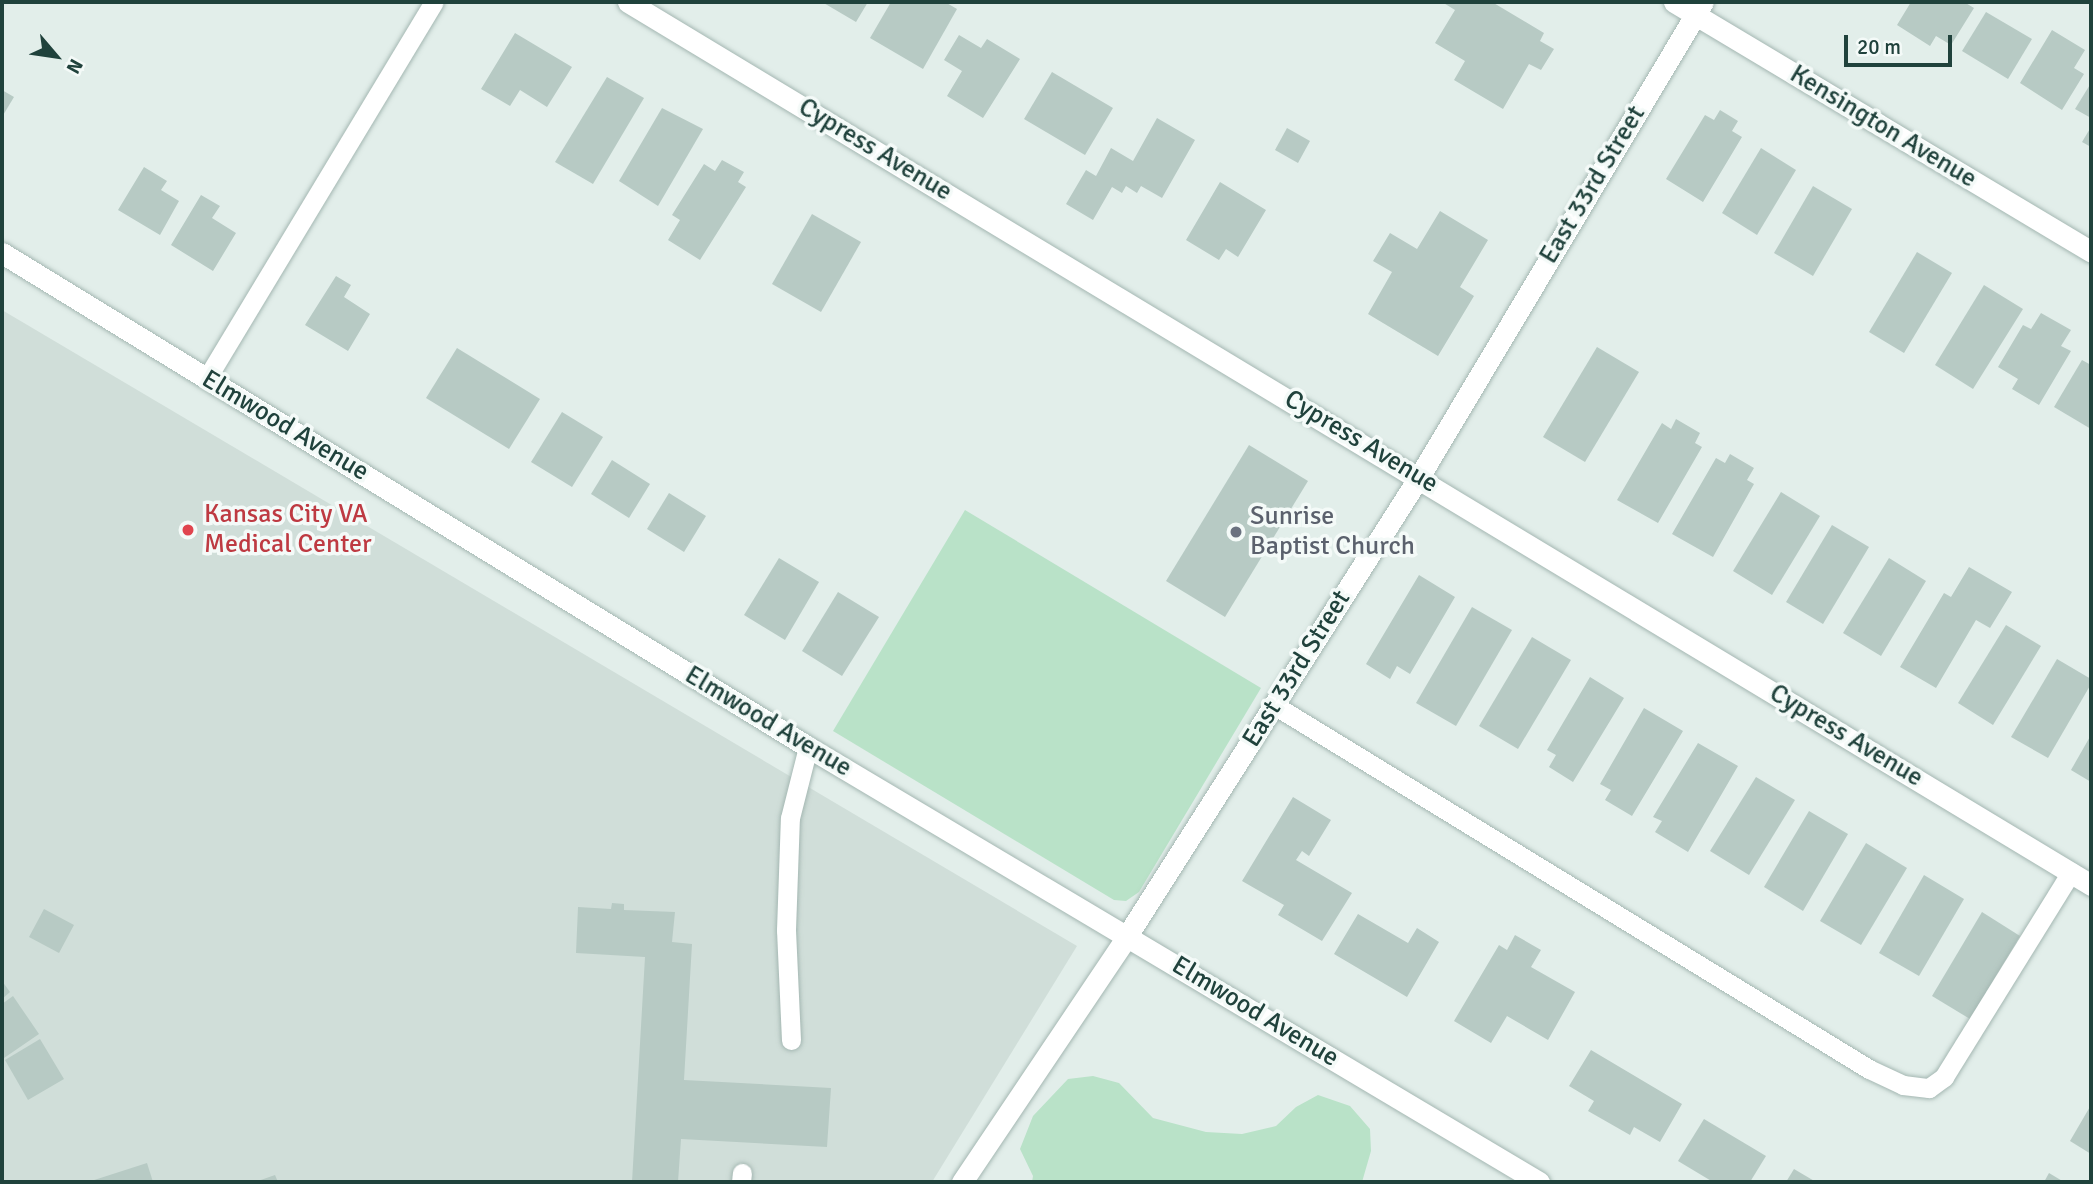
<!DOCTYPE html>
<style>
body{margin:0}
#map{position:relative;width:2093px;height:1184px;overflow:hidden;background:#e2eeea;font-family:Signika,sans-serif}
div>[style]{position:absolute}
.built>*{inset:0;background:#d0ded9}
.green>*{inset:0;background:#b9e2c8}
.building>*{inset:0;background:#b7cac4}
.roads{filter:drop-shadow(0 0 2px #a4b7b2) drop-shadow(0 0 2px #a4b7b2)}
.lane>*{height:19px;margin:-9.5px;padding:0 9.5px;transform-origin:9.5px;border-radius:9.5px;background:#fff}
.street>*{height:21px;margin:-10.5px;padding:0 10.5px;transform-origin:10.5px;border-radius:10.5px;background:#fff}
.dots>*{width:19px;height:19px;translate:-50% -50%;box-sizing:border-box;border:4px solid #f4faf8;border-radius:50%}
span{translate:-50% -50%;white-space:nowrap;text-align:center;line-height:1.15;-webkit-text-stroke:7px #f4faf8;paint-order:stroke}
.street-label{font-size:26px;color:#20423c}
.health-label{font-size:26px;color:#be3a42}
.left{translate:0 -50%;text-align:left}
.worship-label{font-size:26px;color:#5b616d}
.frame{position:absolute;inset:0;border:4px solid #20423c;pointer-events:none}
.north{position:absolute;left:21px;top:21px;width:70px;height:70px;-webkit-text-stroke:5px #f4faf8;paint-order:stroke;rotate:119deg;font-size:19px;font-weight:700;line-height:28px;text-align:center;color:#20423c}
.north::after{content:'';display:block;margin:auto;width:24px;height:32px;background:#20423c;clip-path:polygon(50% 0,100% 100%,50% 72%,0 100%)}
.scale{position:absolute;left:1844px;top:35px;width:108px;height:32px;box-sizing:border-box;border:4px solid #20423c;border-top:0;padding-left:9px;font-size:21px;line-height:24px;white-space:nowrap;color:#20423c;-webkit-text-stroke:5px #f4faf8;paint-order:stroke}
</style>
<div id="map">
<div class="built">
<i style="clip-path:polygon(2px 310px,1077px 946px,932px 1182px,2px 1182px)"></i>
</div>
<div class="green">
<i style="clip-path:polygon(965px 510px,1261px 688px,1139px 892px,1126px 901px,1114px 900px,833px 731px)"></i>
<i style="clip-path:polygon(1093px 1076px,1119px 1083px,1153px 1118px,1206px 1132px,1242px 1134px,1276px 1126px,1296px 1107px,1318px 1095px,1350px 1106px,1370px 1129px,1371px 1151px,1362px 1182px,1032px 1182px,1033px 1176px,1020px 1149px,1033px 1116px,1068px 1079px)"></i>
</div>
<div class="building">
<i style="clip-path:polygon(822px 2px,868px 2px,856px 22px)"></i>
<i style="clip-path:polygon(891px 2px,945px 2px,957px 9px,923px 69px,870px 38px)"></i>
<i style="clip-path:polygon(1442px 2px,1492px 2px,1544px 33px,1540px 41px,1554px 49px,1541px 70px,1529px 64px,1503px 109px,1454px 80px,1465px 61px,1435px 43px,1455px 10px)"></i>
<i style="clip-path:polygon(1911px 2px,1964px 2px,1974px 8px,1951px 45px,1936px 36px,1930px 46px,1897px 25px)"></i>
<i style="clip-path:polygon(1986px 12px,2032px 39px,2008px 79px,1962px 51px)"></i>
<i style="clip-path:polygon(2052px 30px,2085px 50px,2074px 68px,2084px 74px,2062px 110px,2020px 83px)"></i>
<i style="clip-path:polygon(515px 33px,572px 67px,547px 107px,520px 90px,510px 106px,481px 89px)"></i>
<i style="clip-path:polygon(959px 35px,981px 48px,987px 39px,1020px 59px,983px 118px,947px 96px,962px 71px,944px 60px)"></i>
<i style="clip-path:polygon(1052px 72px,1113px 108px,1085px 155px,1024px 119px)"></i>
<i style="clip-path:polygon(607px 77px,644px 98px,593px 184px,555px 162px)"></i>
<i style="clip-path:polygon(2091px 83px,2091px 118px,2075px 109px)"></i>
<i style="clip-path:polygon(2px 90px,14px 97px,2px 117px)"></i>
<i style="clip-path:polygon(662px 108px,703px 129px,658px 206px,619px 181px)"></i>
<i style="clip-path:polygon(1720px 110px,1738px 121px,1732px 131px,1742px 137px,1703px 202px,1666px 179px,1705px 115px,1714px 120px)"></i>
<i style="clip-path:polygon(1157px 118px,1195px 140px,1162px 198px,1141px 186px,1137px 193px,1126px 186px,1122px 193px,1112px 187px,1093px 220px,1066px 204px,1086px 170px,1096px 176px,1111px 148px,1133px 161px)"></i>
<i style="clip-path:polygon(2091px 127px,2091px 147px,2082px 142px)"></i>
<i style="clip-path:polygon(1287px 128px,1310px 141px,1298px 163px,1275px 150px)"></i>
<i style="clip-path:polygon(1761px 148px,1796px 170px,1757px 235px,1722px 213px)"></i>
<i style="clip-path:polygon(722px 160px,744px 172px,738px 182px,746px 187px,700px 260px,668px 240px,680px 220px,672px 215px,704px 164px,715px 171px)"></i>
<i style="clip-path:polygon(144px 167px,167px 181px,161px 190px,179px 201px,160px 235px,118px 210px)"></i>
<i style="clip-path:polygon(1220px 182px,1266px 210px,1238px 257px,1226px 249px,1219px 260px,1186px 240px)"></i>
<i style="clip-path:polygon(1813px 186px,1852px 209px,1813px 276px,1774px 253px)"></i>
<i style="clip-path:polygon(201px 195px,220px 206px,212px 218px,236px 233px,213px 271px,171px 245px)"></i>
<i style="clip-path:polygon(1440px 211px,1488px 240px,1460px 287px,1474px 296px,1438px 356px,1368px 314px,1392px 272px,1373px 261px,1390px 233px,1417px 249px)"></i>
<i style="clip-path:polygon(812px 214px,861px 242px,821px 312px,772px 284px)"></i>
<i style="clip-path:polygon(1917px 252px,1952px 273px,1904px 353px,1869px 332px)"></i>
<i style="clip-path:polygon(336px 276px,351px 285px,344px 297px,370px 314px,348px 351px,305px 325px)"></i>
<i style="clip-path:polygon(1984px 285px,2023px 309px,1973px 389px,1935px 365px)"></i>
<i style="clip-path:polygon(2041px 313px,2071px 330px,2061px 346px,2071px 351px,2039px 405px,2012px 389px,2018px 379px,1998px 367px,2023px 325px,2031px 329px)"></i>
<i style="clip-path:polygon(1597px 347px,1639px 372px,1585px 462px,1543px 437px)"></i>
<i style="clip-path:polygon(457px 348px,540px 399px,509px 449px,426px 398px)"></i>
<i style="clip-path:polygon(2082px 360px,2091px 365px,2091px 429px,2054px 407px)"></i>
<i style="clip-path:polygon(562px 412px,603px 437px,572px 487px,531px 462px)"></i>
<i style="clip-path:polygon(1676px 419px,1700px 433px,1695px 443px,1702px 447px,1658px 523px,1617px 500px,1662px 423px,1671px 429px)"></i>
<i style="clip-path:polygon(1249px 445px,1308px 481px,1225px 617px,1166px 581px)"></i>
<i style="clip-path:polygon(1730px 454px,1754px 468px,1747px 480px,1754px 484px,1713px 557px,1672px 534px,1716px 458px,1725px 463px)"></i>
<i style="clip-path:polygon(612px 460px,650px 484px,629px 518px,591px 494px)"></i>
<i style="clip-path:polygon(1781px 492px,1820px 516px,1772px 595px,1733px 571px)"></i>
<i style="clip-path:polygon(669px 493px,706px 516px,684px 552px,647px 529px)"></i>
<i style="clip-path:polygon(1832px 525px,1869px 547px,1823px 624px,1786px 602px)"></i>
<i style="clip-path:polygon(779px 558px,819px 582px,785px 640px,744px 615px)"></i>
<i style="clip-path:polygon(1889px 558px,1926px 581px,1881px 656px,1843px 633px)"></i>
<i style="clip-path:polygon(1969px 567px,2012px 592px,1990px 628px,1976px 620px,1936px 688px,1900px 667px,1944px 593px,1951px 597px)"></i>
<i style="clip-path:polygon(1419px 575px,1455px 597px,1410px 674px,1397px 666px,1390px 679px,1366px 664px)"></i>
<i style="clip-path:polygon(838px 592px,879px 617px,842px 676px,802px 651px)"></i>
<i style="clip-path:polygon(1472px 607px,1512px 630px,1456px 726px,1416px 703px)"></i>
<i style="clip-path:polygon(2006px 625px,2041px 646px,1993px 725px,1958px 703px)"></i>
<i style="clip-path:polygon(1532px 637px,1571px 660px,1518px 749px,1479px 726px)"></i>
<i style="clip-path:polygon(2057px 659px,2091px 679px,2091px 684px,2048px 758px,2011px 737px)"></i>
<i style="clip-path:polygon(1590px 677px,1624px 698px,1573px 782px,1549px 767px,1556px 755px,1547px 750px)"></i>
<i style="clip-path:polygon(1644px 708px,1683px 731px,1632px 816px,1605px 800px,1611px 790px,1600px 784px)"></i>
<i style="clip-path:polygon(2091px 735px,2091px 782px,2071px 770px)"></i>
<i style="clip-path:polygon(1698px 743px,1738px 766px,1688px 852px,1655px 832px,1662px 821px,1653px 817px)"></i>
<i style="clip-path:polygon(1756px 777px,1795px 800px,1749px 875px,1710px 851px)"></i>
<i style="clip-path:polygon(1293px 797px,1331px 820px,1309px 856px,1302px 851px,1296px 860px,1352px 893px,1322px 941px,1278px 915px,1284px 905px,1242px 881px)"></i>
<i style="clip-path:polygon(1809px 811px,1848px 834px,1803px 911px,1764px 887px)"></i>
<i style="clip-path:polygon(1866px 843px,1907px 868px,1861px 945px,1820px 921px)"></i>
<i style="clip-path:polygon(1924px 875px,1964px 899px,1919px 976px,1879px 953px)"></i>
<i style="clip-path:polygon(612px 903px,624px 904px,624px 910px,675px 912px,672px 942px,692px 944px,684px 1080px,831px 1088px,827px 1147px,681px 1139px,678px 1182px,632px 1182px,645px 957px,576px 953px,578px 907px,611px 909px)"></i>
<i style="clip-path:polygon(44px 909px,74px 925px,59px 953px,29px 937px)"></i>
<i style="clip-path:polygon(1982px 912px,2020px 936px,1970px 1019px,1932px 996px)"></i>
<i style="clip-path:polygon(1358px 914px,1408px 943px,1417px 928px,1439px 942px,1407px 997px,1334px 954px)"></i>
<i style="clip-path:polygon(1515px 935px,1541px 950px,1531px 967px,1575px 992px,1548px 1040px,1507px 1016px,1491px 1043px,1454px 1021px,1499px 945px,1507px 950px)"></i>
<i style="clip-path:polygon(2px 981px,10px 992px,2px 999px)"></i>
<i style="clip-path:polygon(13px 996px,39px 1034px,4px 1058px,2px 1054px,2px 1004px)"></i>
<i style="clip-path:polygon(40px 1039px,64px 1079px,28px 1100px,5px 1060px)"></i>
<i style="clip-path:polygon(1591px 1050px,1682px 1104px,1660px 1142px,1634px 1127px,1630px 1135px,1588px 1111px,1594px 1101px,1569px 1086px)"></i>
<i style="clip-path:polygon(2091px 1105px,2091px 1154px,2070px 1141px)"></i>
<i style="clip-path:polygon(1704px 1119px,1766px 1156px,1750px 1182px,1713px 1182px,1678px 1161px)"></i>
<i style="clip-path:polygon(147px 1163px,153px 1182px,88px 1182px)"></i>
<i style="clip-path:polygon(1794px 1169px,1816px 1182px,1786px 1182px)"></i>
<i style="clip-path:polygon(2049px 1173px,2064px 1182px,2044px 1182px)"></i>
<i style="clip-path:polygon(275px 1175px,278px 1182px,255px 1182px)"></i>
</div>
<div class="roads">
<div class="lane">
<i style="left:207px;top:378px;width:439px;rotate:-58.9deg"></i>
<i style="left:1274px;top:705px;width:698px;rotate:31.46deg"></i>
<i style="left:1869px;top:1069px;width:38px;rotate:25deg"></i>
<i style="left:1903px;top:1085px;width:26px;rotate:7deg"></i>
<i style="left:1929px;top:1088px;width:19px;rotate:-36deg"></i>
<i style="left:1944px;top:1077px;width:241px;rotate:-58.2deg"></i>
<i style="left:791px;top:1040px;width:110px;rotate:-92.6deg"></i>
<i style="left:786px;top:930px;width:112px;rotate:-88deg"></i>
<i style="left:790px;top:818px;width:73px;rotate:-75.8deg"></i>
<i style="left:741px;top:1182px;width:9px;rotate:-84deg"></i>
</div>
<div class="street">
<i style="left:628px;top:2px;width:1709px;rotate:31.11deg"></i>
<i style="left:1674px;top:2px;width:486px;rotate:30.9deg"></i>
<i style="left:2px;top:253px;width:945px;rotate:31.5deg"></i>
<i style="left:808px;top:747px;width:851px;rotate:30.76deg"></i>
<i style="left:962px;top:1182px;width:296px;rotate:-56.1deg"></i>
<i style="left:1127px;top:936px;width:544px;rotate:-57.54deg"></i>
<i style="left:1419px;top:477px;width:553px;rotate:-59.13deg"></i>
</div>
</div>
<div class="dots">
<i style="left:188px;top:530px;background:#e0444e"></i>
<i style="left:1236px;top:532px;background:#6b7280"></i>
</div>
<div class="street-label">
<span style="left:1883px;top:127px;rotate:31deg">Kensington Avenue</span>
<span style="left:875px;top:150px;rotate:31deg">Cypress Avenue</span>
<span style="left:1593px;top:185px;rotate:-59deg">East 33rd Street</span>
<span style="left:285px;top:426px;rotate:31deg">Elmwood Avenue</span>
<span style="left:1361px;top:442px;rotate:31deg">Cypress Avenue</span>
<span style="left:1297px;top:669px;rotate:-58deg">East 33rd Street</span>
<span style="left:768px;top:722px;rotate:31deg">Elmwood Avenue</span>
<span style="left:1846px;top:736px;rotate:31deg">Cypress Avenue</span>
<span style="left:1255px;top:1012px;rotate:31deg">Elmwood Avenue</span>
</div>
<div class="health-label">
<span class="left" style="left:204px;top:530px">Kansas City VA<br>Medical Center</span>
</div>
<div class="worship-label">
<span class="left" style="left:1250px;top:532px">Sunrise<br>Baptist Church</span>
</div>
<div class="frame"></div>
<div class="north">N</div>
<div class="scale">20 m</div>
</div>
